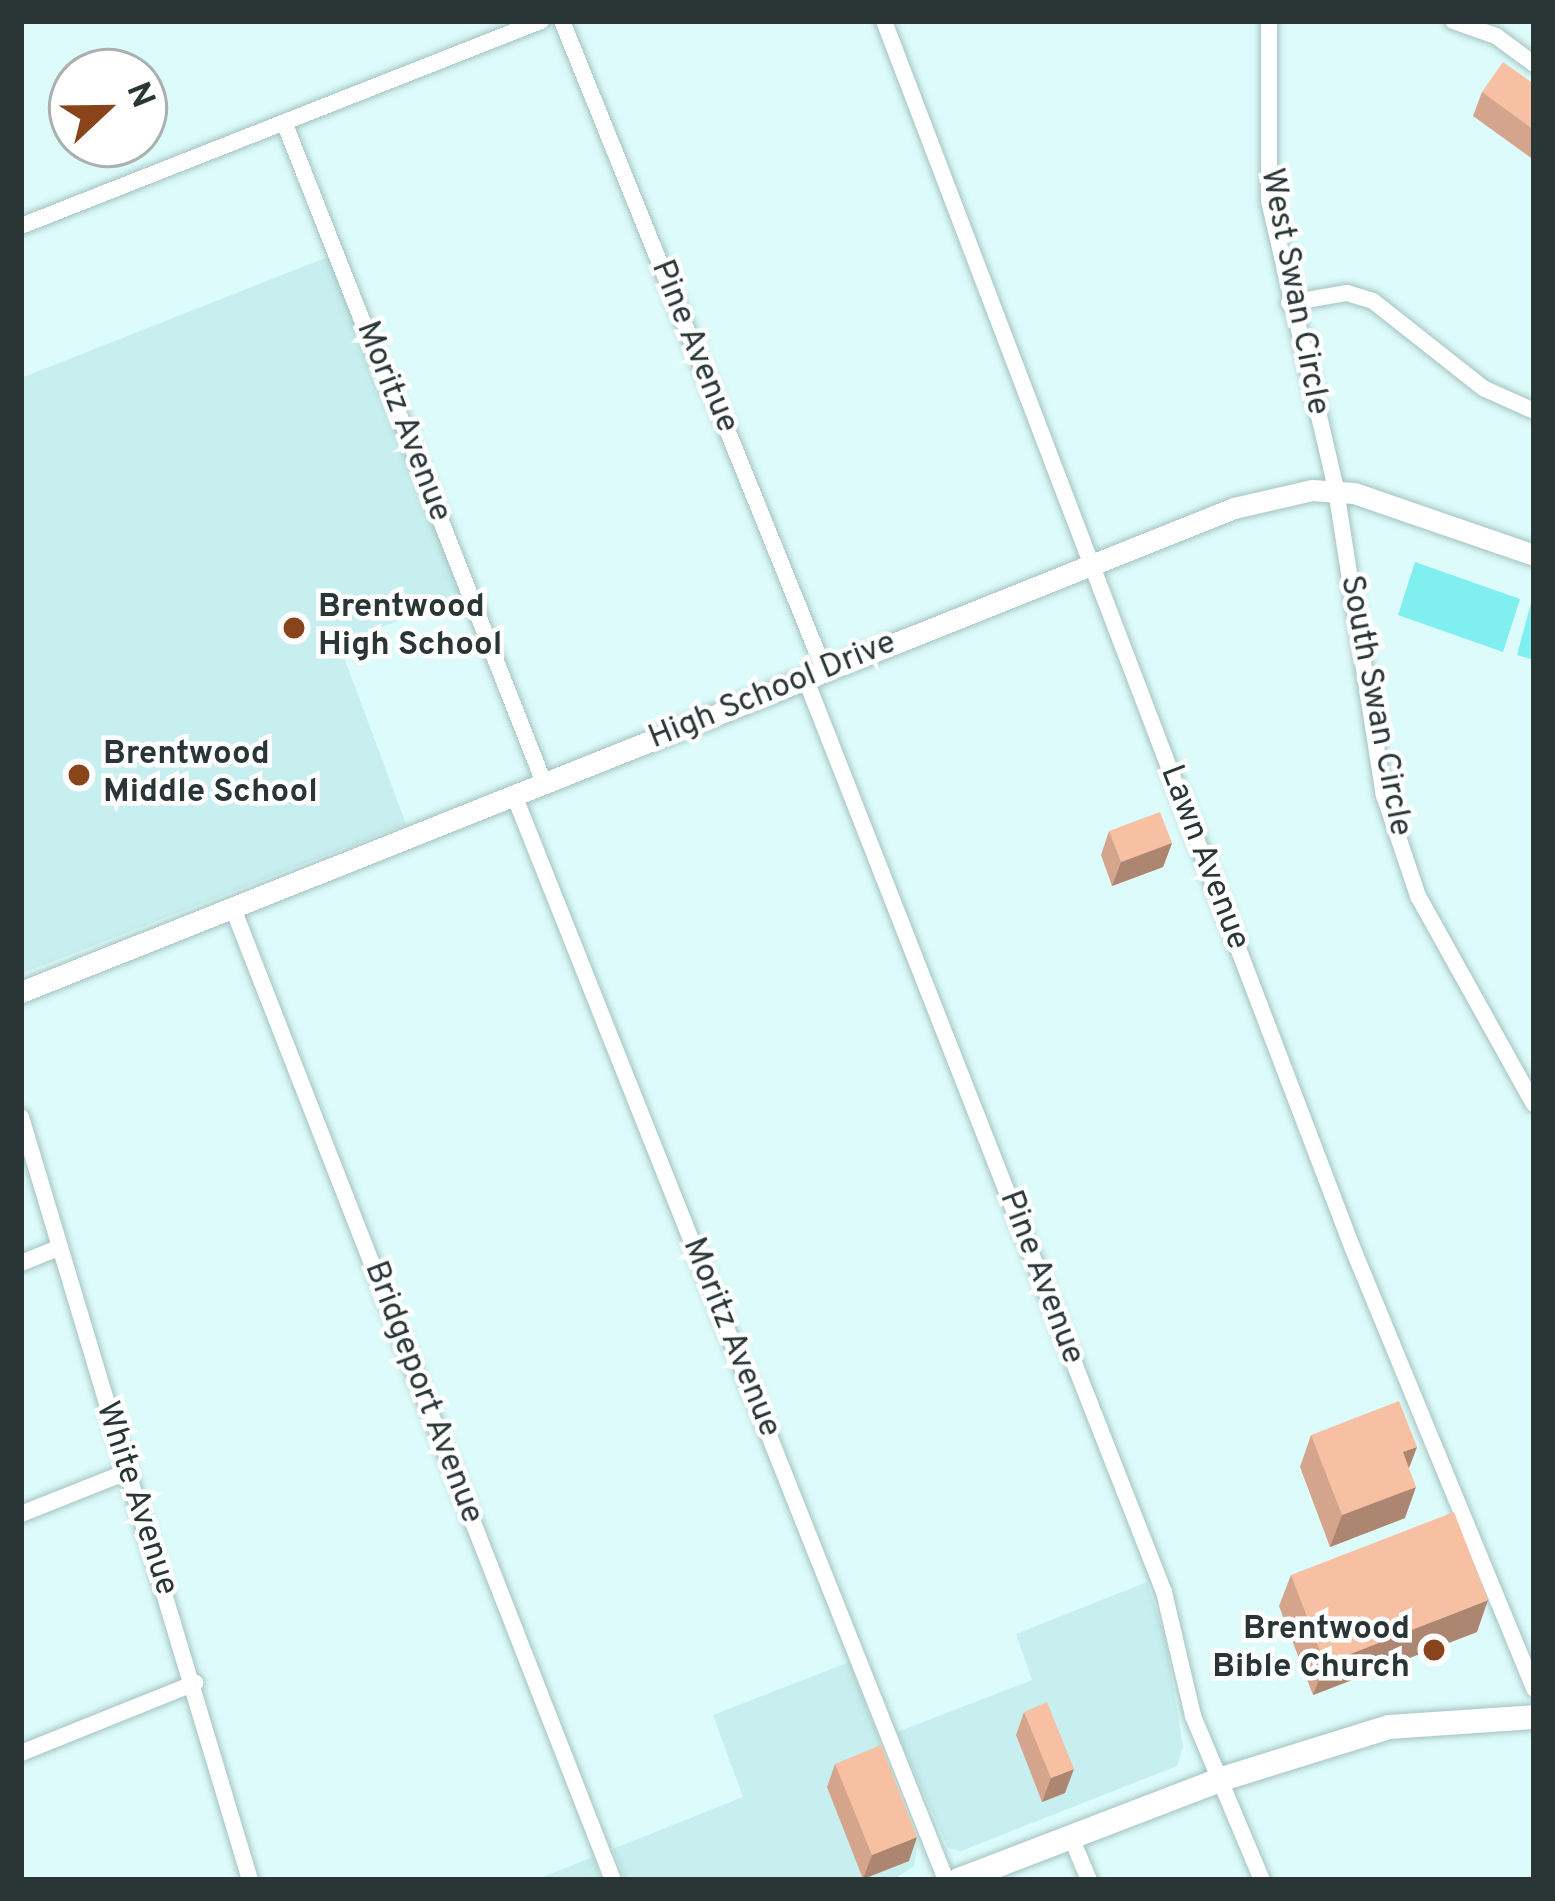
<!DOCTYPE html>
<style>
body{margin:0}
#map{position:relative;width:1555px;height:1901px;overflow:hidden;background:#ddfbfb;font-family:Overpass,sans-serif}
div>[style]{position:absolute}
.built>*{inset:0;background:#c8efef}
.green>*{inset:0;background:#80efef}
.roads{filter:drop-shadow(0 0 3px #a5c2c2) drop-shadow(0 0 3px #a5c2c2)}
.street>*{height:16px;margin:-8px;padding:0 8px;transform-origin:8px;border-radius:8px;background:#fff}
.secondary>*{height:21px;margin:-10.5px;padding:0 10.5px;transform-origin:10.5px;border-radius:10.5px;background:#fff}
.primary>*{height:24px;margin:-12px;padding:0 12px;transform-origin:12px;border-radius:12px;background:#fff}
.wall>*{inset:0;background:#d4a58c}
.shaded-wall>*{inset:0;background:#ad8672}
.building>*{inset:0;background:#f7c0a3}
.dots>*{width:33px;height:33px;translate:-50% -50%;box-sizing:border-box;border:6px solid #fff;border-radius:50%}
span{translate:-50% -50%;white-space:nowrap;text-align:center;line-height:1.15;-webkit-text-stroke:9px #fff;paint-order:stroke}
.street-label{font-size:33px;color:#2a3636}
.poi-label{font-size:33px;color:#2a3636;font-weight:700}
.left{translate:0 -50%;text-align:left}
.right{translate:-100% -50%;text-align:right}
.frame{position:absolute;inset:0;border:24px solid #2a3636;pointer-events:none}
.north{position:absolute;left:48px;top:48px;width:120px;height:120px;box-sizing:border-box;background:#fff;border:3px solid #aaafaf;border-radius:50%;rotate:68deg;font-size:33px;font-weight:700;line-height:48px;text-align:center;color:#2a3636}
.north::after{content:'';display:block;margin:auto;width:42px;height:54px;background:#89441b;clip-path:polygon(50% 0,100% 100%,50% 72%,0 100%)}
</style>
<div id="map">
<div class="built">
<i style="clip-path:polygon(330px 256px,461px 596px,339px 644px,406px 824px,21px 974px,21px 378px)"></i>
<i style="clip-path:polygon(1147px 1582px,1166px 1641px,1183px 1747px,1177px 1766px,961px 1851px,948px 1848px,897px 1732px,1032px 1680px,1016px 1634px)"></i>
<i style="clip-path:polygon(849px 1662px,918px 1843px,914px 1866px,893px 1880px,625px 1880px,613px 1849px,743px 1797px,713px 1715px)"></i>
<i style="clip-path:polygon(593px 1857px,601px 1880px,535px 1880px)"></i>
</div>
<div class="green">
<i style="clip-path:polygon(1415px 562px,1520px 599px,1503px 652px,1398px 615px)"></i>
<i style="clip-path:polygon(1531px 603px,1534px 604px,1534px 660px,1517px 655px)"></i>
</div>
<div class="roads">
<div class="street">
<i style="left:562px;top:21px;width:702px;rotate:68deg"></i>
<i style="left:884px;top:21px;width:1315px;rotate:69.1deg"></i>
<i style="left:1353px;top:1249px;width:476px;rotate:67.6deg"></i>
<i style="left:1269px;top:21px;width:180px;rotate:90deg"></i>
<i style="left:1269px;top:201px;width:297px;rotate:76.9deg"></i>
<i style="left:1336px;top:490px;width:309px;rotate:81.1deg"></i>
<i style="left:1384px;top:795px;width:107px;rotate:71.4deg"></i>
<i style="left:1418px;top:896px;width:238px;rotate:60.9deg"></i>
<i style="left:1453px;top:21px;width:46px;rotate:19.2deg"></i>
<i style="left:1496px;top:36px;width:47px;rotate:36.4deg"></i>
<i style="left:286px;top:127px;width:705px;rotate:68.53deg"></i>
<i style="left:21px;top:226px;width:559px;rotate:-21.52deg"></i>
<i style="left:1289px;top:303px;width:59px;rotate:-9.8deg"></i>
<i style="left:1347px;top:293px;width:27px;rotate:17deg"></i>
<i style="left:1373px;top:301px;width:140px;rotate:38.3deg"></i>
<i style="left:1483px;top:388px;width:56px;rotate:24.3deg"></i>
<i style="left:806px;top:680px;width:980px;rotate:68.57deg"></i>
<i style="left:1164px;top:1592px;width:127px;rotate:76.8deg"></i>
<i style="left:1193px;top:1716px;width:178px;rotate:67.2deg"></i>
<i style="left:514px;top:795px;width:1168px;rotate:68.29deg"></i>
<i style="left:232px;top:906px;width:1046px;rotate:68.64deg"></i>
<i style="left:21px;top:1117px;width:797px;rotate:73.29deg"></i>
<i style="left:21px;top:1263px;width:40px;rotate:-22deg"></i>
<i style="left:21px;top:1514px;width:111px;rotate:-21.7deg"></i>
<i style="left:21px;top:1753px;width:188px;rotate:-21.9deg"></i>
<i style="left:1071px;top:1837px;width:47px;rotate:67.3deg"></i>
</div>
<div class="secondary">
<i style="left:21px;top:992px;width:1306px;rotate:-21.75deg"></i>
<i style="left:1234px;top:508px;width:80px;rotate:-13deg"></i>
<i style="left:1312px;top:490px;width:42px;rotate:4.1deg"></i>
<i style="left:1354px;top:493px;width:190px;rotate:19deg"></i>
</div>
<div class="primary">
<i style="left:959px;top:1880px;width:282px;rotate:-21deg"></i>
<i style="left:1222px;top:1779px;width:175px;rotate:-17.3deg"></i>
<i style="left:1389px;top:1727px;width:145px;rotate:-3.9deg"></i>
</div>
</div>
<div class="wall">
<i style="clip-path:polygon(1534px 84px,1534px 160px,1473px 116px,1482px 92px)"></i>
<i style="clip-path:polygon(1109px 831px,1172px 843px,1163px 867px,1112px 886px,1101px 855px)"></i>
<i style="clip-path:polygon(1311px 1435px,1417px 1447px,1409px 1468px,1405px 1518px,1330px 1547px,1300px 1467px)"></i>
<i style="clip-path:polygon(1291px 1575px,1477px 1632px,1313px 1695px,1279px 1606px)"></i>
<i style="clip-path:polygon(1024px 1712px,1065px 1793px,1042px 1802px,1016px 1735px)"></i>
<i style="clip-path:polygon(835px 1764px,909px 1861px,863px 1879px,827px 1787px)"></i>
</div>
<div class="shaded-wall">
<i style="clip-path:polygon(1172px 843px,1163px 867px,1112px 886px,1121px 862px)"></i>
<i style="clip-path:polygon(1417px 1447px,1405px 1478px,1403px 1452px)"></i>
<i style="clip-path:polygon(1416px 1487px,1405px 1518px,1330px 1547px,1342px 1515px)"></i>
<i style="clip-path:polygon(1488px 1600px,1477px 1632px,1313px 1695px,1325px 1664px)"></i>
<i style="clip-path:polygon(1074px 1769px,1065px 1793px,1042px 1802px,1051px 1778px)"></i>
<i style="clip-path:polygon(917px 1837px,909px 1861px,863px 1879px,872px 1855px)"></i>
</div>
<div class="building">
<i style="clip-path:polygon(1503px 62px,1534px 84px,1534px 130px,1482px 92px)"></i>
<i style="clip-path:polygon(1160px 812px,1172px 843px,1121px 862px,1109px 831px)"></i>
<i style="clip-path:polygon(1399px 1401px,1417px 1447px,1403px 1452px,1416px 1487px,1342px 1515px,1311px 1435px)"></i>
<i style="clip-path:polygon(1454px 1512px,1488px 1600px,1325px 1664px,1291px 1575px)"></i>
<i style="clip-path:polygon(1047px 1702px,1074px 1769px,1051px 1778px,1024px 1712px)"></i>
<i style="clip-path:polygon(881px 1745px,917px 1837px,872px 1855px,835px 1764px)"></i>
</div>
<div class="dots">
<i style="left:294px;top:628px;background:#89441b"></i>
<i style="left:79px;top:775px;background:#89441b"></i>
<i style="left:1434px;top:1650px;background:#89441b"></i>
</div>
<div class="street-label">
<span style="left:1293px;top:292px;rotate:79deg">West Swan Circle</span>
<span style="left:693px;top:347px;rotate:68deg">Pine Avenue</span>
<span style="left:402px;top:422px;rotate:69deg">Moritz Avenue</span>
<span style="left:773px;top:692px;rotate:-22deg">High School Drive</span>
<span style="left:1374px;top:706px;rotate:79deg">South Swan Circle</span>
<span style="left:1203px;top:858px;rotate:69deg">Lawn Avenue</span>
<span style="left:1040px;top:1278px;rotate:69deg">Pine Avenue</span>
<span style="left:730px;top:1338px;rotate:68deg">Moritz Avenue</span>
<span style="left:422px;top:1393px;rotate:69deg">Bridgeport Avenue</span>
<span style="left:135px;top:1499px;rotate:72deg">White Avenue</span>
</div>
<div class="poi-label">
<span class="left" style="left:318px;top:628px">Brentwood<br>High School</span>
<span class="left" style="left:103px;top:775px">Brentwood<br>Middle School</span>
<span class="right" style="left:1410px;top:1650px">Brentwood<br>Bible Church</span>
</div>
<div class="frame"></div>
<div class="north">N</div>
</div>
